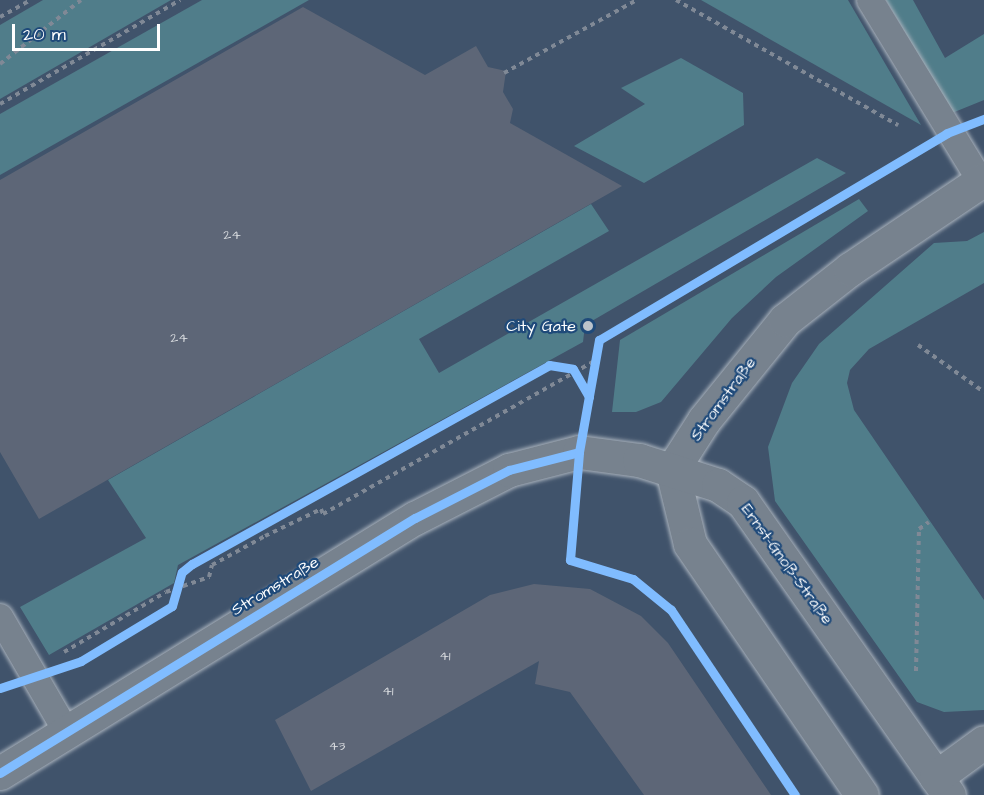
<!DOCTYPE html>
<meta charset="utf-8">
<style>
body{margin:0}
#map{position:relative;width:984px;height:795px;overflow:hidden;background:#40536b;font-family:"Architects Daughter",sans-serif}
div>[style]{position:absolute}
.green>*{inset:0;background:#507d8a}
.building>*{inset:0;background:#5d6677}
.path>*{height:4px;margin-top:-2px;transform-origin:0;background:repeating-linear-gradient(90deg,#808996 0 4.5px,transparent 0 9px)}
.roads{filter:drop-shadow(0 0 2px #a9b2bc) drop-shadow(0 0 2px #a9b2bc)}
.lane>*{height:26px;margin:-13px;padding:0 13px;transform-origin:13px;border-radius:13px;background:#77828e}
.street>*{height:33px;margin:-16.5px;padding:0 16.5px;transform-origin:16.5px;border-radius:16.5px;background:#77828e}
.secondary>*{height:33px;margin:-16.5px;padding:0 16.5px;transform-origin:16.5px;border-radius:16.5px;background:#77828e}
.highway>*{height:33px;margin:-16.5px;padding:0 16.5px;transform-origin:16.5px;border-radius:16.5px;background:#77828e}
.cycleway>*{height:9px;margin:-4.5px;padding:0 4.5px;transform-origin:4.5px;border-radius:4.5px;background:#80bcff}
.dots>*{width:16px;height:16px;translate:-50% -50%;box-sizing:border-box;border:3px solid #1f4a7a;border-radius:50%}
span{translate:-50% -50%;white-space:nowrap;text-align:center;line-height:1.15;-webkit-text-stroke:4.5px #1f4a7a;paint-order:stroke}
.number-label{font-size:14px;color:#d6d9dd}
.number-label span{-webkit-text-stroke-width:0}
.poi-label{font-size:16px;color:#fff}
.right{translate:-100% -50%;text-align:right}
.street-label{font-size:16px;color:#fff}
.scale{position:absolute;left:12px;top:24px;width:148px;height:27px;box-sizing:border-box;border:3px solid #fff;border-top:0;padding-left:8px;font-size:18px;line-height:21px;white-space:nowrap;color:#fff;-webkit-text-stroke:4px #1f4a7a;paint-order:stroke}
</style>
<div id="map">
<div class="green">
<i style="clip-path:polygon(43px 0,171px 0,0 99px,0 25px)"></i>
<i style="clip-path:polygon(202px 0,309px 0,0 175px,0 114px)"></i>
<i style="clip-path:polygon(701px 0,848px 0,921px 125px)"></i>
<i style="clip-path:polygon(886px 0,913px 0,945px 58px,984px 34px,984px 100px,952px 113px)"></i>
<i style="clip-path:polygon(681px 58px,743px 93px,744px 125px,644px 183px,574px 146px,645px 104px,621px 88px)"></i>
<i style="clip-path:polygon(817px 158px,846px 173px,585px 325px,583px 342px,178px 565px,174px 583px,49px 655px,20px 607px,146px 538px,108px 480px,591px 204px,609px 231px,419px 339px,439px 373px)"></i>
<i style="clip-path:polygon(859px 199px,868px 211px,776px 277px,732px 318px,661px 402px,636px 412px,612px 412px,620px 340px)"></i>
<i style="clip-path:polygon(984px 232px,984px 283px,869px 349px,850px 370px,847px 383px,854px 410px,984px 600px,984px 710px,944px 712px,917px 702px,775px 501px,768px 447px,792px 383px,819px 344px,934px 243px,967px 241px)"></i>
</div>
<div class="building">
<i style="clip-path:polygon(303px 7px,425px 75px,476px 46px,488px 67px,506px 71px,503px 92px,513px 109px,510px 123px,622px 186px,39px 519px,0 452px,0 180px)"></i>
<i style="clip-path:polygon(534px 584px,590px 589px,641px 616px,668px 643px,771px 795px,644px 795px,570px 692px,535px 684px,539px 661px,311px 791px,275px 720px,490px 595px)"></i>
</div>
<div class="path">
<i style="left:676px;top:0;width:255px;rotate:29.4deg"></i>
<i style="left:0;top:17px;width:35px;rotate:-29deg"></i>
<i style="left:0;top:64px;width:103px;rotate:-38.3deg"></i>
<i style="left:504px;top:73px;width:152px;rotate:-28.8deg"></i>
<i style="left:0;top:104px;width:208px;rotate:-30deg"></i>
<i style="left:599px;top:340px;width:369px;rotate:-30.7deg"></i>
<i style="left:918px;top:345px;width:81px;rotate:35.5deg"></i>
<i style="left:64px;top:652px;width:118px;rotate:-30.5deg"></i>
<i style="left:166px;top:592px;width:46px;rotate:-19.2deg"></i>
<i style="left:209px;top:577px;width:12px;rotate:-76deg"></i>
<i style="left:212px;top:565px;width:60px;rotate:-28.7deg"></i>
<i style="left:265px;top:536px;width:62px;rotate:-25.7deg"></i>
<i style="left:321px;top:509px;width:5px;rotate:68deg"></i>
<i style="left:323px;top:514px;width:312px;rotate:-29.4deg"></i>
<i style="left:916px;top:671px;width:142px;rotate:-88.8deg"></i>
<i style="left:919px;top:529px;width:12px;rotate:-35deg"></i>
</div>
<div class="roads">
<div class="lane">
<i style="left:870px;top:0;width:211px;rotate:58.6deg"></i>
<i style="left:0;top:617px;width:132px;rotate:59.9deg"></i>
</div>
<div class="street">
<i style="left:672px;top:470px;width:59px;rotate:-57.4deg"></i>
<i style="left:704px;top:420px;width:129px;rotate:-51deg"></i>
<i style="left:785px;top:320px;width:83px;rotate:-38.1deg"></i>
<i style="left:850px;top:269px;width:161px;rotate:-33.9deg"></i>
</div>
<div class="secondary">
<i style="left:672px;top:470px;width:76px;rotate:76.3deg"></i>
<i style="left:690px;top:544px;width:304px;rotate:55.6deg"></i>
<i style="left:0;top:773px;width:487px;rotate:-31.6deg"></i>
<i style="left:415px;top:518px;width:106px;rotate:-27.1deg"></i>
<i style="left:509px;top:470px;width:72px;rotate:-14.4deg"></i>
<i style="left:579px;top:452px;width:61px;rotate:7.6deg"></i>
<i style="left:639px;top:460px;width:83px;rotate:17.6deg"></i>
<i style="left:718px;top:485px;width:30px;rotate:34deg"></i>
<i style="left:743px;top:502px;width:358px;rotate:54.9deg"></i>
</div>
<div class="highway">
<i style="left:936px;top:777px;width:59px;rotate:-36.1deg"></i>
</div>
</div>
<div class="cycleway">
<i style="left:0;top:688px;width:85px;rotate:-18.4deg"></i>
<i style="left:81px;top:661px;width:106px;rotate:-31.1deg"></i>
<i style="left:172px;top:606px;width:35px;rotate:-74deg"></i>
<i style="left:182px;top:572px;width:13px;rotate:-39deg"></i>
<i style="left:192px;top:564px;width:409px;rotate:-29.1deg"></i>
<i style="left:549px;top:365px;width:24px;rotate:9deg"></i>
<i style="left:573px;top:369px;width:32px;rotate:60deg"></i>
<i style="left:0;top:773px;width:487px;rotate:-31.6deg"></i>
<i style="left:415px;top:518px;width:106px;rotate:-27.1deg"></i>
<i style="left:509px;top:470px;width:72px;rotate:-14.4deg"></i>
<i style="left:795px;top:795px;width:223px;rotate:-123.8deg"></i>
<i style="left:671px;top:610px;width:49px;rotate:-140.8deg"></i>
<i style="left:633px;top:579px;width:66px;rotate:-163.2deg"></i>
<i style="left:570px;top:560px;width:108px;rotate:-85.2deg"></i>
<i style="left:579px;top:452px;width:114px;rotate:-79.9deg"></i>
<i style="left:599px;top:340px;width:405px;rotate:-30.7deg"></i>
<i style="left:947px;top:133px;width:40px;rotate:-21deg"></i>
</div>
<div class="dots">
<i style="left:588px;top:326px;background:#bcc3cb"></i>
</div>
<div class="number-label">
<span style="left:232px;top:235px">24</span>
<span style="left:179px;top:338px">24</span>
<span style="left:445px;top:656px">41</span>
<span style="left:388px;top:691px">41</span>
<span style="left:337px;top:746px">43</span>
</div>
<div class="poi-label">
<span class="right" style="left:576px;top:326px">City Gate</span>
</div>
<div class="street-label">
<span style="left:723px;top:399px;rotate:-54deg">Stromstraße</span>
<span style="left:787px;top:564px;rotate:54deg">Ernst-Gnoß-Straße</span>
<span style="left:275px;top:586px;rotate:-31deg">Stromstraße</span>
</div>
<div class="scale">20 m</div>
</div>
